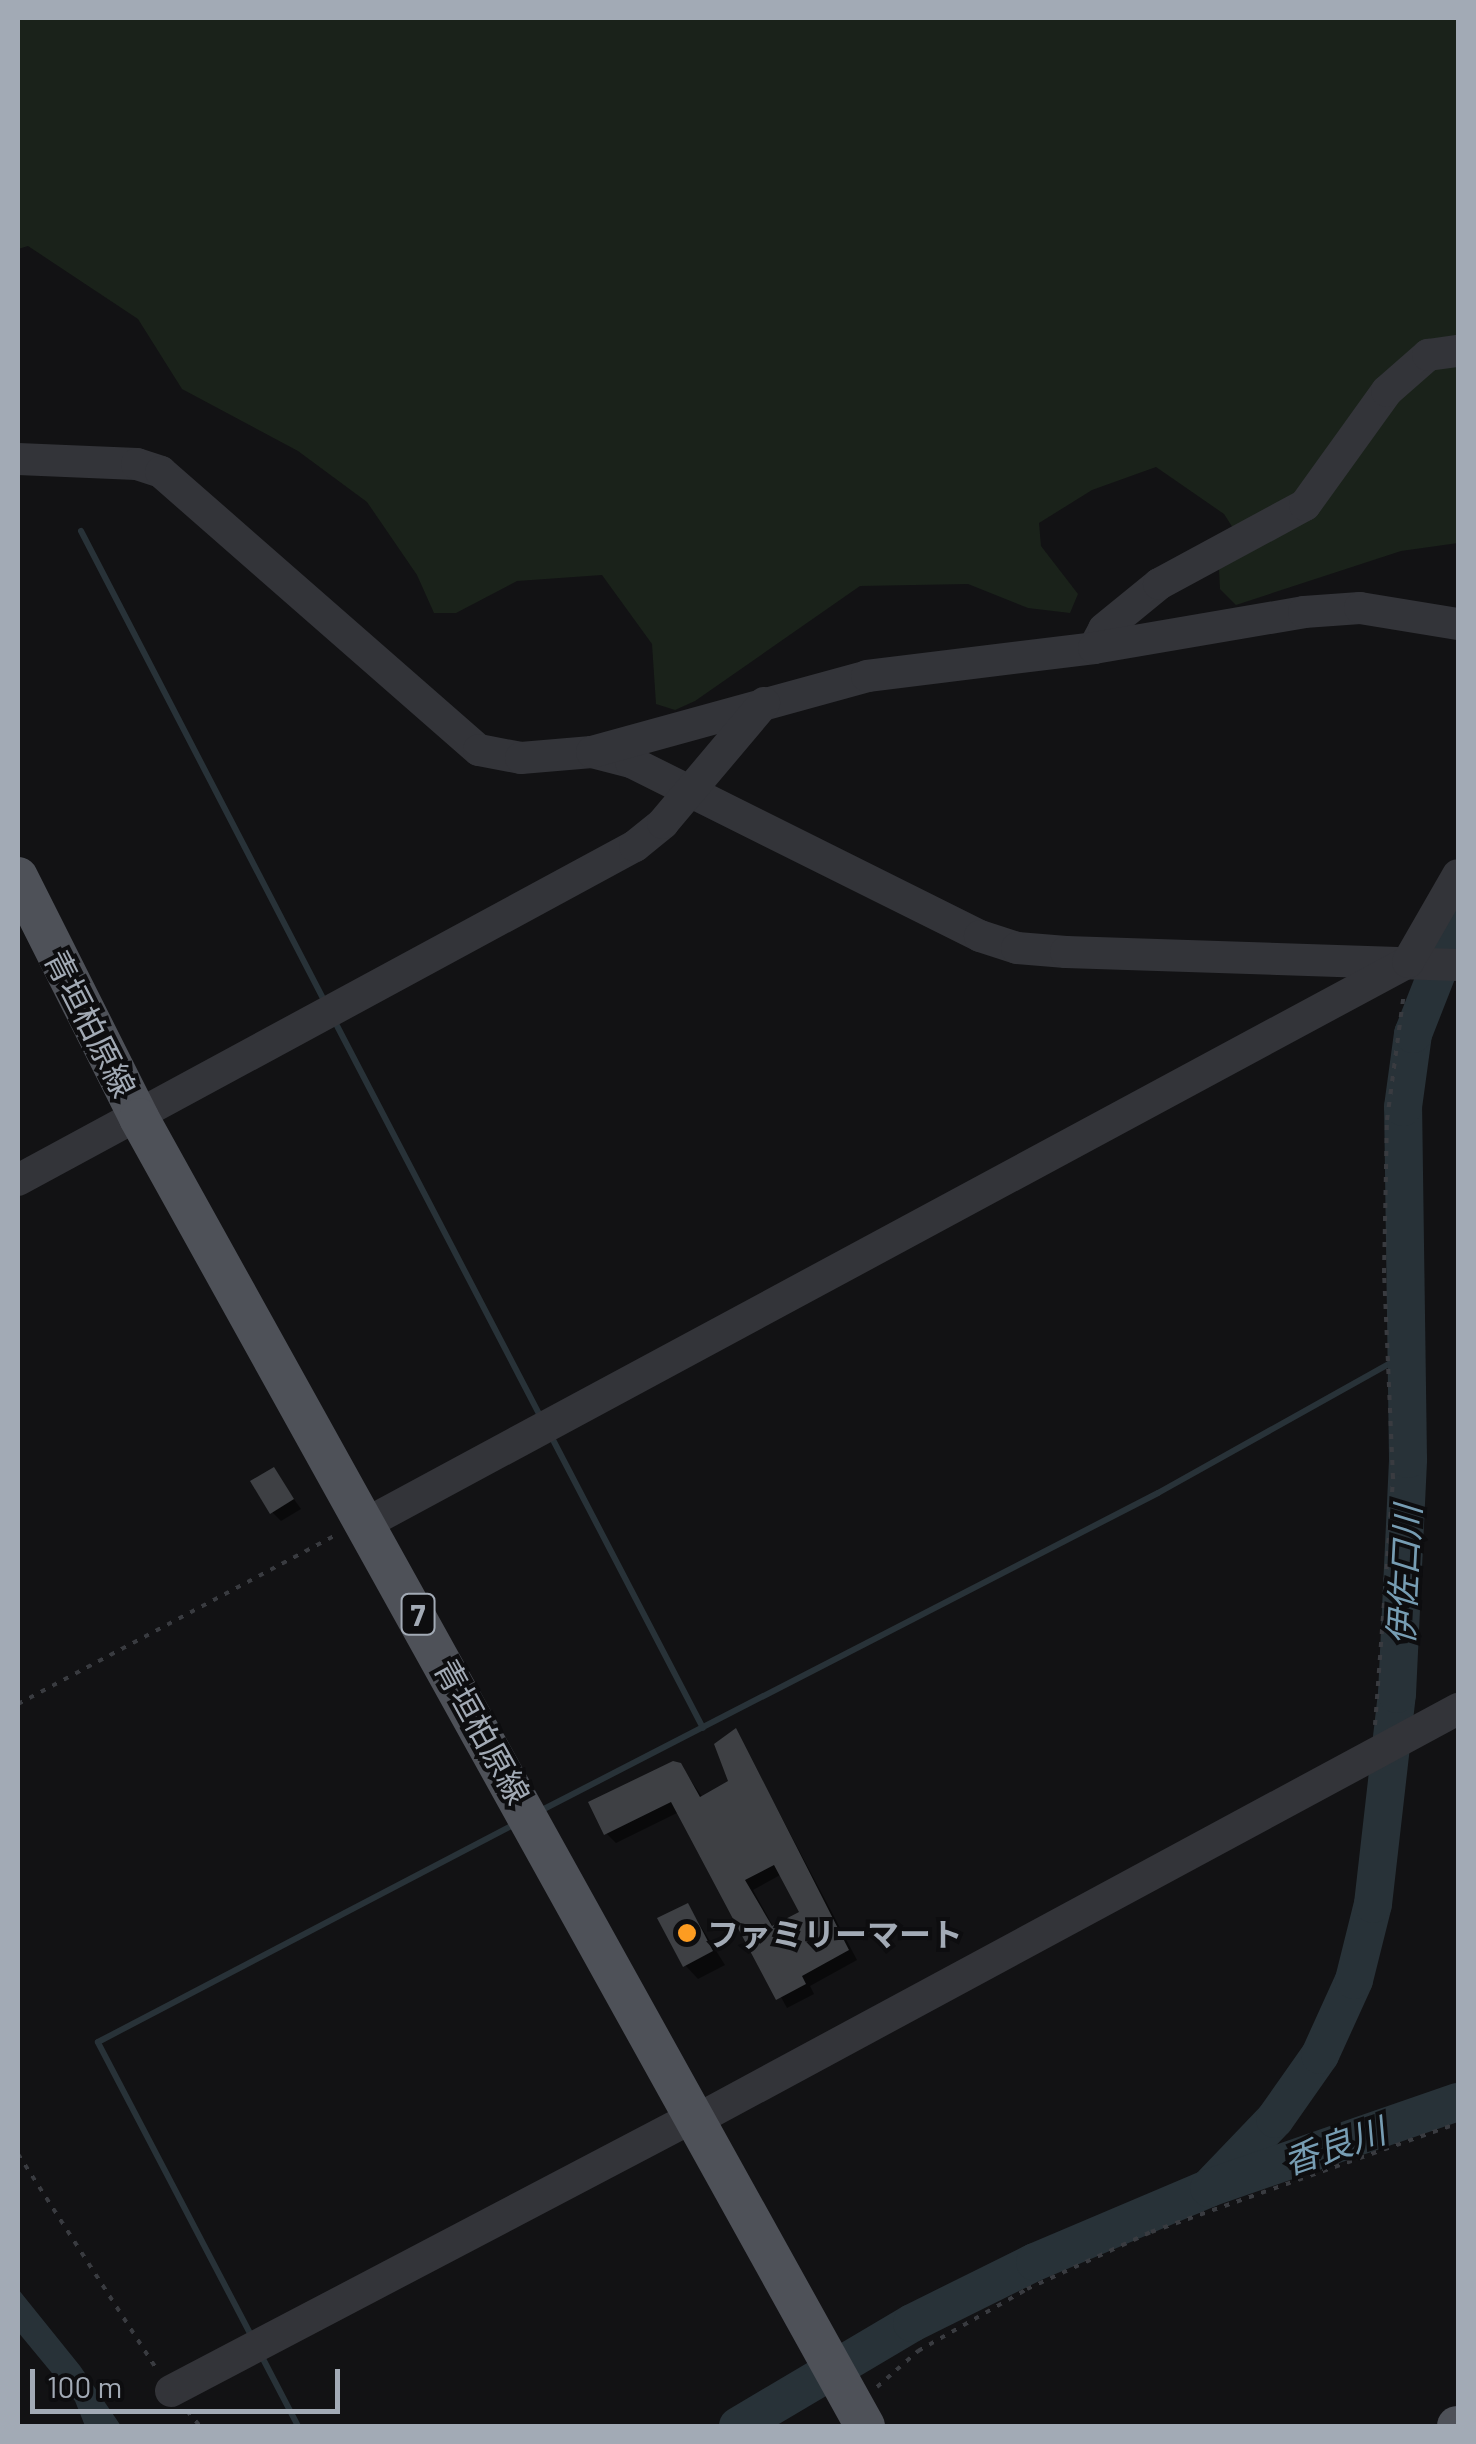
<!DOCTYPE html>
<meta charset="utf-8">
<style>
body{margin:0}
#map{position:relative;width:1476px;height:2444px;overflow:hidden;background:#121214;font-family:Barlow,"Noto Sans JP",sans-serif}
div>[style]{position:absolute}
.green>*{inset:0;background:#1a221a}
.water>*{inset:0;background:#283238}
.shadow>*{inset:0;background:#0007}
.stream>*{height:6px;margin:-3px;padding:0 3px;transform-origin:3px;border-radius:3px;background:#283238}
.river>*{height:38px;margin:-19px;padding:0 19px;transform-origin:19px;border-radius:19px;background:#283238}
.building>*{inset:0;background:#3e4044}
.path>*{height:4px;margin-top:-2px;transform-origin:0;background:repeating-linear-gradient(90deg,#393b40 0 5px,transparent 0 13px)}
.minor>*{height:32px;margin:-16px;padding:0 16px;transform-origin:16px;border-radius:16px;background:#333439}
.major>*{height:40px;margin:-20px;padding:0 20px;transform-origin:20px;border-radius:20px;background:#4e5158}
.dots>*{width:28px;height:28px;translate:-50% -50%;box-sizing:border-box;border:5px solid #0d0d0f;border-radius:50%}
span{translate:-50% -50%;white-space:nowrap;text-align:center;line-height:1.15;-webkit-text-stroke:8px #0d0d0f;paint-order:stroke}
.shield-label span{padding:2px 8px;background:#0d0d0f;border:2px solid;border-radius:8px;-webkit-text-stroke-width:0}
.shield-label{font-size:30px;color:#a2aab5;font-weight:700}
.street-label{font-size:32px;color:#a2aab5}
.poi-label{font-size:32px;color:#a2aab5;font-weight:700}
.left{translate:0 -50%;text-align:left}
.water-label{font-size:35px;color:#779db3;font-style:italic}
.frame{position:absolute;inset:0;border:20px solid #a2aab5;pointer-events:none}
.scale{position:absolute;left:30px;top:2369px;width:310px;height:45px;box-sizing:border-box;border:5px solid #a2aab5;border-top:0;padding-left:12px;font-size:30px;line-height:35px;white-space:nowrap;color:#a2aab5;-webkit-text-stroke:8px #0d0d0f;paint-order:stroke}
</style>
<div id="map">
<div class="green">
<i style="clip-path:polygon(18px 18px,1458px 18px,1458px 543px,1401px 551px,1236px 605px,1220px 589px,1219px 569px,1235px 531px,1224px 514px,1156px 467px,1092px 490px,1039px 523px,1041px 546px,1078px 594px,1070px 613px,1028px 608px,968px 584px,860px 586px,695px 701px,675px 710px,656px 704px,652px 644px,602px 575px,517px 581px,456px 613px,434px 613px,417px 575px,367px 502px,298px 451px,182px 389px,138px 319px,28px 246px,18px 249px)"></i>
</div>
<div class="water">
<i style="clip-path:polygon(18px 2289px,80px 2366px,121px 2426px,85px 2426px,75px 2401px,18px 2332px)"></i>
</div>
<div class="shadow">
<i style="clip-path:polygon(273px 1470px,301px 1509px,281px 1521px,272px 1512px)"></i>
<i style="clip-path:polygon(evenodd,736px 1731px,857px 1960px,810px 1986px,814px 1994px,787px 2008px,679px 1812px,616px 1843px,606px 1833px,680px 1765px,703px 1798px,731px 1782px,736px 1731px,782px 1874px,803px 1913px,774px 1928px,753px 1890px,782px 1874px)"></i>
<i style="clip-path:polygon(688px 1906px,725px 1965px,698px 1979px,685px 1965px)"></i>
</div>
<div class="stream">
<i style="left:81px;top:531px;width:533px;rotate:62.62deg"></i>
<i style="left:334px;top:1020px;width:448px;rotate:62.5deg"></i>
<i style="left:551px;top:1436px;width:329px;rotate:62.5deg"></i>
<i style="left:540px;top:1811px;width:695px;rotate:-27.23deg"></i>
<i style="left:1158px;top:1493px;width:283px;rotate:-29.2deg"></i>
<i style="left:253px;top:2339px;width:335px;rotate:-117.6deg"></i>
<i style="left:98px;top:2042px;width:471px;rotate:-27.6deg"></i>
<i style="left:261px;top:2355px;width:80px;rotate:62.5deg"></i>
</div>
<div class="river">
<i style="left:1209px;top:2188px;width:95px;rotate:-46.3deg"></i>
<i style="left:1275px;top:2119px;width:78px;rotate:-54.9deg"></i>
<i style="left:1320px;top:2055px;width:82px;rotate:-65.6deg"></i>
<i style="left:1354px;top:1980px;width:78px;rotate:-76deg"></i>
<i style="left:1373px;top:1904px;width:211px;rotate:-83.5deg"></i>
<i style="left:1397px;top:1694px;width:235px;rotate:-87.3deg"></i>
<i style="left:1408px;top:1459px;width:352px;rotate:-90.8deg"></i>
<i style="left:1403px;top:1107px;width:74px;rotate:-82.2deg"></i>
<i style="left:1413px;top:1034px;width:123px;rotate:-68.6deg"></i>
<i style="left:738px;top:2426px;width:202px;rotate:-30.6deg"></i>
<i style="left:912px;top:2323px;width:137px;rotate:-26.4deg"></i>
<i style="left:1035px;top:2262px;width:189px;rotate:-23deg"></i>
<i style="left:1209px;top:2188px;width:263px;rotate:-19.1deg"></i>
</div>
<div class="building">
<i style="clip-path:polygon(274px 1467px,294px 1499px,270px 1514px,250px 1481px)"></i>
<i style="clip-path:polygon(evenodd,736px 1728px,849px 1950px,802px 1976px,806px 1984px,776px 2000px,671px 1802px,604px 1835px,588px 1802px,673px 1761px,681px 1763px,700px 1797px,728px 1781px,714px 1744px,736px 1728px,774px 1865px,799px 1912px,772px 1926px,745px 1880px,774px 1865px)"></i>
<i style="clip-path:polygon(688px 1903px,713px 1951px,683px 1967px,657px 1918px)"></i>
</div>
<div class="path">
<i style="left:18px;top:1704px;width:360px;rotate:-28deg"></i>
<i style="left:1375px;top:1725px;width:248px;rotate:-85.8deg"></i>
<i style="left:1393px;top:1478px;width:205px;rotate:-92.5deg"></i>
<i style="left:1384px;top:1273px;width:153px;rotate:-88.9deg"></i>
<i style="left:1387px;top:1120px;width:129px;rotate:-82.4deg"></i>
<i style="left:18px;top:2154px;width:258px;rotate:57.2deg"></i>
<i style="left:877px;top:2387px;width:55px;rotate:-41.3deg"></i>
<i style="left:918px;top:2351px;width:125px;rotate:-29.6deg"></i>
<i style="left:1027px;top:2289px;width:136px;rotate:-24.7deg"></i>
<i style="left:1151px;top:2232px;width:326px;rotate:-19.5deg"></i>
<i style="left:187px;top:2411px;width:20px;rotate:49deg"></i>
</div>
<div class="minor">
<i style="left:18px;top:459px;width:119px;rotate:2.4deg"></i>
<i style="left:137px;top:464px;width:25px;rotate:18deg"></i>
<i style="left:161px;top:472px;width:422px;rotate:41.2deg"></i>
<i style="left:479px;top:750px;width:43px;rotate:10.8deg"></i>
<i style="left:521px;top:758px;width:71px;rotate:-4.8deg"></i>
<i style="left:592px;top:752px;width:40px;rotate:14.4deg"></i>
<i style="left:631px;top:762px;width:390px;rotate:26.5deg"></i>
<i style="left:980px;top:936px;width:39px;rotate:18deg"></i>
<i style="left:1017px;top:948px;width:49px;rotate:4.7deg"></i>
<i style="left:1066px;top:952px;width:392px;rotate:1.9deg"></i>
<i style="left:1094px;top:648px;width:21px;rotate:-62deg"></i>
<i style="left:1104px;top:629px;width:71px;rotate:-39.3deg"></i>
<i style="left:1159px;top:584px;width:166px;rotate:-28.4deg"></i>
<i style="left:1305px;top:505px;width:140px;rotate:-54.3deg"></i>
<i style="left:1387px;top:391px;width:55px;rotate:-41.3deg"></i>
<i style="left:1428px;top:355px;width:30px;rotate:-8deg"></i>
<i style="left:592px;top:752px;width:285px;rotate:-15.4deg"></i>
<i style="left:867px;top:676px;width:229px;rotate:-7deg"></i>
<i style="left:1094px;top:648px;width:213px;rotate:-9.7deg"></i>
<i style="left:1304px;top:612px;width:56px;rotate:-4.1deg"></i>
<i style="left:1360px;top:608px;width:99px;rotate:9.3deg"></i>
<i style="left:18px;top:1180px;width:702px;rotate:-28.43deg"></i>
<i style="left:635px;top:846px;width:36px;rotate:-39deg"></i>
<i style="left:663px;top:823px;width:157px;rotate:-49.9deg"></i>
<i style="left:367px;top:1523px;width:1183px;rotate:-28.32deg"></i>
<i style="left:1408px;top:962px;width:100px;rotate:-60.1deg"></i>
<i style="left:698px;top:2119px;width:864px;rotate:-28.35deg"></i>
<i style="left:171px;top:2391px;width:592px;rotate:-27.69deg"></i>
</div>
<div class="major">
<i style="left:18px;top:877px;width:270px;rotate:63.3deg"></i>
<i style="left:139px;top:1118px;width:1496px;rotate:60.97deg"></i>
<i style="left:1457px;top:2426px;width:1px"></i>
</div>
<div class="dots">
<i style="left:687px;top:1933px;background:#fd9c21"></i>
</div>
<div class="shield-label">
<span style="left:418px;top:1614px">7</span>
</div>
<div class="street-label">
<span style="left:91px;top:1023px;rotate:63deg">青垣柏原線</span>
<span style="left:483px;top:1731px;rotate:61deg">青垣柏原線</span>
</div>
<div class="poi-label">
<span class="left" style="left:707px;top:1933px">ファミリーマート</span>
</div>
<div class="water-label">
<span style="left:1403px;top:1575px;rotate:-87deg">伊佐口川</span>
<span style="left:1334px;top:2145px;rotate:-19deg">香良川</span>
</div>
<div class="frame"></div>
<div class="scale">100 m</div>
</div>
